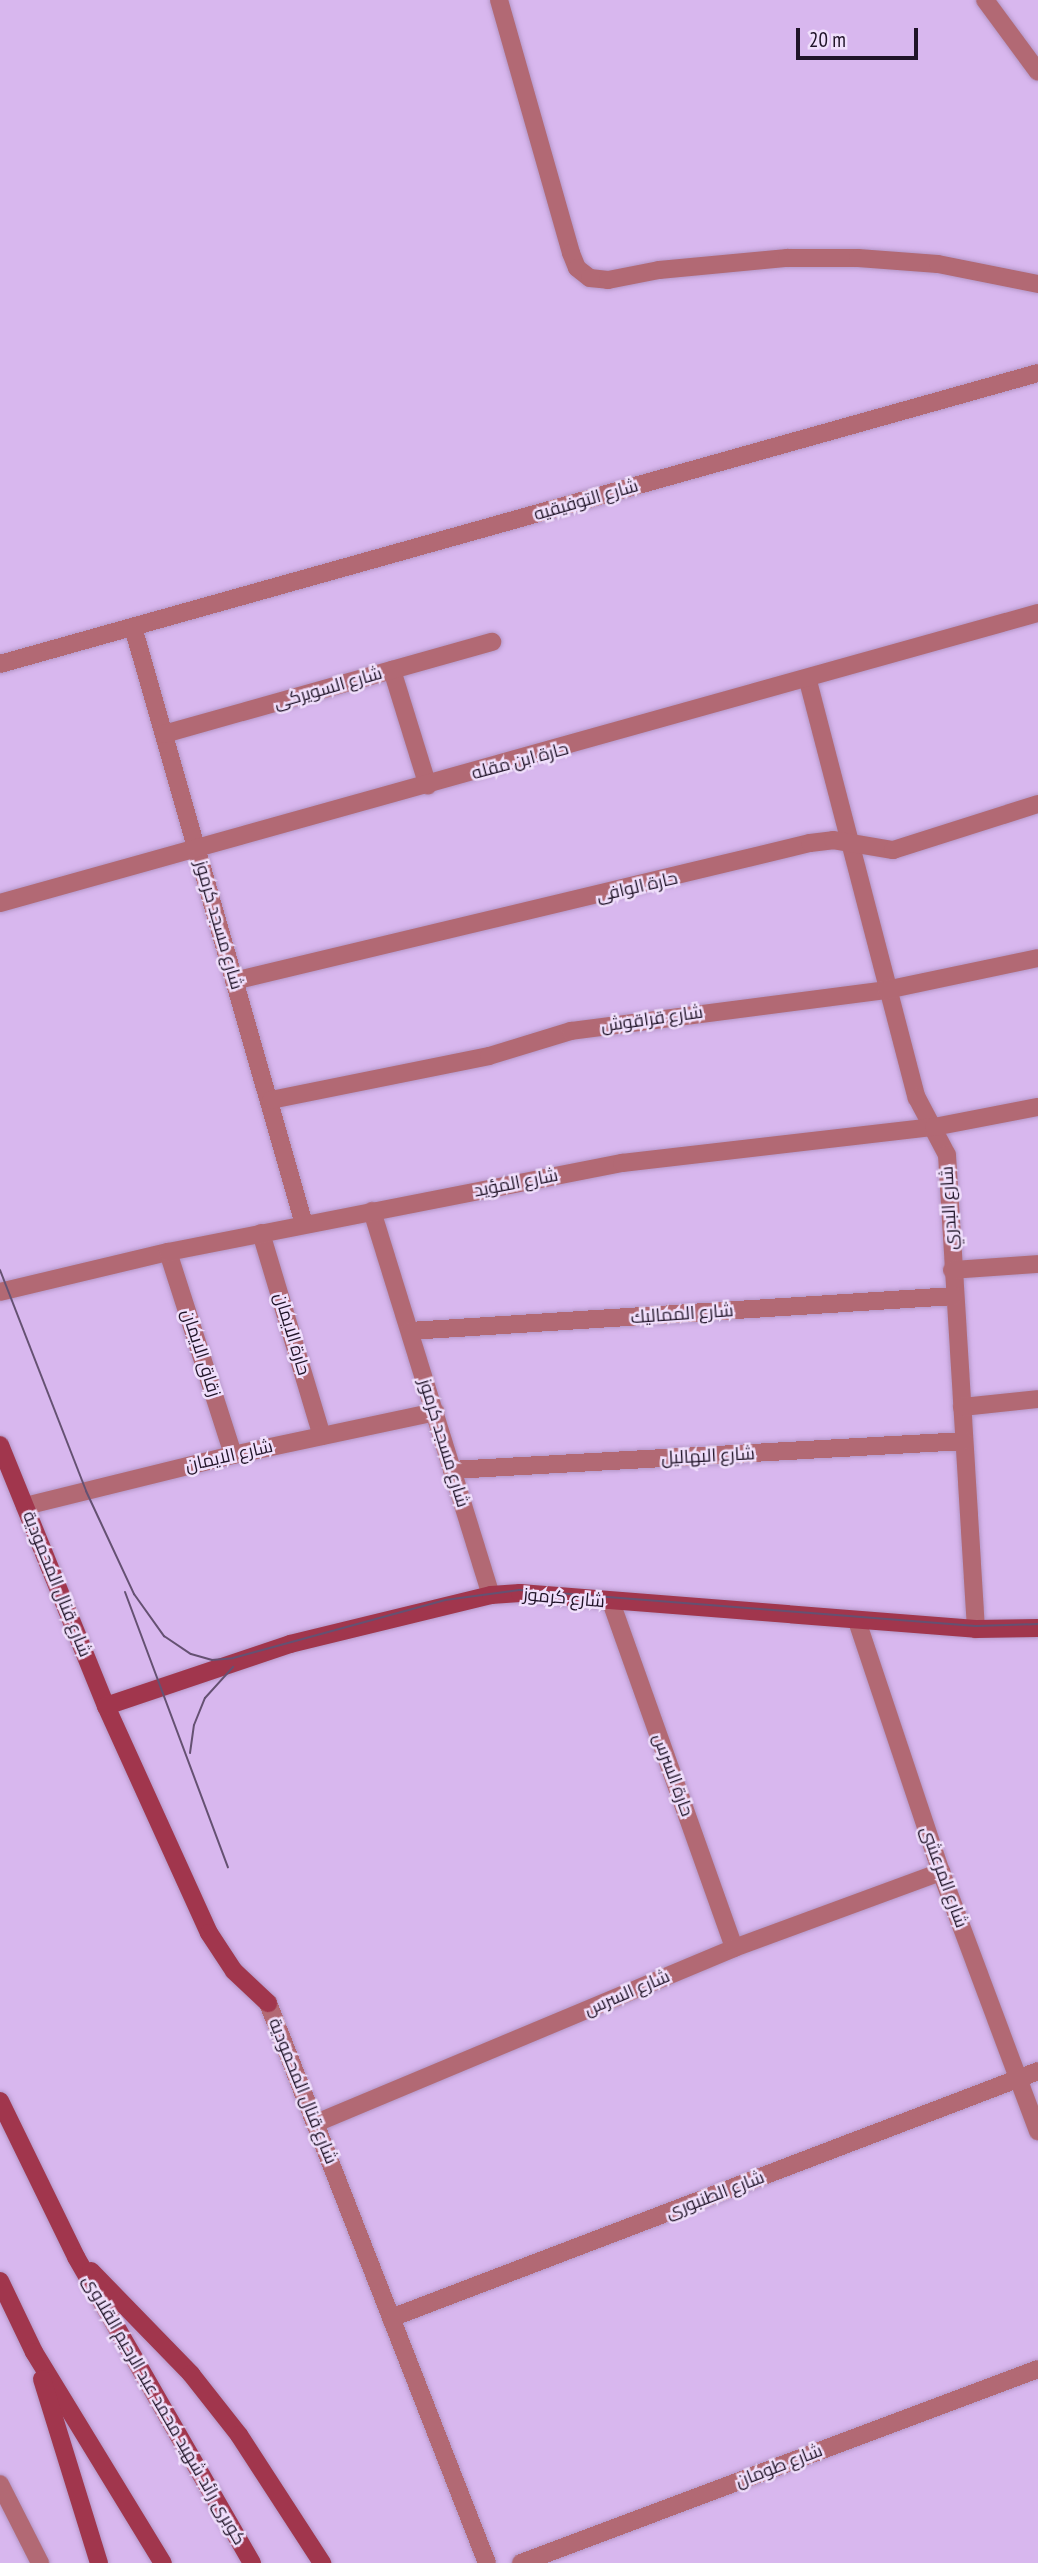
<!DOCTYPE html>
<meta charset="utf-8">
<style>
body{margin:0}
#map{position:relative;width:1038px;height:2563px;overflow:hidden;background:#d8b7ee;font-family:"PT Sans Narrow",Cairo,sans-serif}
div>[style]{position:absolute}
.roads{filter:drop-shadow(0 0 2px #b396c6) drop-shadow(0 0 2px #b396c6)}
.service>*{height:18px;margin:-9px;padding:0 9px;transform-origin:9px;border-radius:9px;background:#b26974}
.minor>*{height:18px;margin:-9px;padding:0 9px;transform-origin:9px;border-radius:9px;background:#b26974}
.tertiary>*{height:18px;margin:-9px;padding:0 9px;transform-origin:9px;border-radius:9px;background:#b26974}
.secondary>*{height:18px;margin:-9px;padding:0 9px;transform-origin:9px;border-radius:9px;background:#a1364d}
.tram>*{height:2px;margin:-1px;padding:0 1px;transform-origin:1px;border-radius:1px;background:#655172}
span{translate:-50% -50%;white-space:nowrap;text-align:center;line-height:1.15;-webkit-text-stroke:5px #f0dffc;paint-order:stroke}
.street-label{font-size:18px;color:#201428}
.scale{position:absolute;left:796px;top:28px;width:122px;height:32px;box-sizing:border-box;border:4px solid #201428;border-top:0;padding-left:9px;font-size:21px;line-height:24px;white-space:nowrap;color:#201428;-webkit-text-stroke:5px #f0dffc;paint-order:stroke}
</style>
<div id="map">
<div class="roads">
<div class="service">
<i style="left:499px;top:0;width:263px;rotate:74.1deg"></i>
<i style="left:571px;top:253px;width:16px;rotate:68deg"></i>
<i style="left:577px;top:268px;width:16px;rotate:38deg"></i>
<i style="left:590px;top:278px;width:18px;rotate:6deg"></i>
<i style="left:608px;top:280px;width:52px;rotate:-11.1deg"></i>
<i style="left:659px;top:270px;width:129px;rotate:-5.4deg"></i>
<i style="left:787px;top:258px;width:71px"></i>
<i style="left:858px;top:258px;width:80px;rotate:4.3deg"></i>
<i style="left:938px;top:264px;width:102px;rotate:11.3deg"></i>
</div>
<div class="minor">
<i style="left:985px;top:0;width:89px;rotate:53.6deg"></i>
<i style="left:133px;top:627px;width:621px;rotate:74.02deg"></i>
<i style="left:0;top:664px;width:1078px;rotate:-15.66deg"></i>
<i style="left:392px;top:670px;width:121px;rotate:72.8deg"></i>
<i style="left:808px;top:681px;width:431px;rotate:75.4deg"></i>
<i style="left:917px;top:1098px;width:64px;rotate:62.2deg"></i>
<i style="left:947px;top:1155px;width:475px;rotate:86.5deg"></i>
<i style="left:164px;top:734px;width:341px;rotate:-15.7deg"></i>
<i style="left:0;top:903px;width:1078px;rotate:-15.61deg"></i>
<i style="left:234px;top:981px;width:592px;rotate:-13.47deg"></i>
<i style="left:810px;top:843px;width:23px;rotate:-7deg"></i>
<i style="left:833px;top:840px;width:61px;rotate:9.5deg"></i>
<i style="left:893px;top:850px;width:152px;rotate:-17.6deg"></i>
<i style="left:271px;top:1100px;width:222px;rotate:-11.4deg"></i>
<i style="left:489px;top:1056px;width:86px;rotate:-17deg"></i>
<i style="left:571px;top:1031px;width:318px;rotate:-7.4deg"></i>
<i style="left:886px;top:990px;width:155px;rotate:-11.9deg"></i>
<i style="left:372px;top:1211px;width:402px;rotate:72.8deg"></i>
<i style="left:261px;top:1233px;width:212px;rotate:73.3deg"></i>
<i style="left:168px;top:1252px;width:213px;rotate:72.2deg"></i>
<i style="left:952px;top:1270px;width:86px;rotate:-4deg"></i>
<i style="left:0;top:1292px;width:173px;rotate:-13.4deg"></i>
<i style="left:168px;top:1252px;width:463px;rotate:-11.1deg"></i>
<i style="left:622px;top:1163px;width:314px;rotate:-6.6deg"></i>
<i style="left:934px;top:1127px;width:106px;rotate:-10.9deg"></i>
<i style="left:410px;top:1331px;width:545px;rotate:-3.68deg"></i>
<i style="left:962px;top:1407px;width:76px;rotate:-6deg"></i>
<i style="left:452px;top:1470px;width:513px;rotate:-3.24deg"></i>
<i style="left:25px;top:1506px;width:214px;rotate:-13.8deg"></i>
<i style="left:233px;top:1455px;width:207px;rotate:-12deg"></i>
<i style="left:611px;top:1602px;width:367px;rotate:70.4deg"></i>
<i style="left:857px;top:1621px;width:265px;rotate:71.5deg"></i>
<i style="left:941px;top:1872px;width:277px;rotate:69.5deg"></i>
<i style="left:316px;top:2123px;width:453px;rotate:-22.7deg"></i>
<i style="left:734px;top:1948px;width:221px;rotate:-20.2deg"></i>
<i style="left:391px;top:2318px;width:693px;rotate:-20.89deg"></i>
<i style="left:521px;top:2563px;width:552px;rotate:-20.57deg"></i>
</div>
<div class="tertiary">
<i style="left:268px;top:2003px;width:601px;rotate:68.64deg"></i>
<i style="left:0;top:2484px;width:89px;rotate:63.1deg"></i>
</div>
<div class="secondary">
<i style="left:0;top:1445px;width:282px;rotate:67.9deg"></i>
<i style="left:106px;top:1706px;width:249px;rotate:65.6deg"></i>
<i style="left:209px;top:1933px;width:45px;rotate:56.7deg"></i>
<i style="left:234px;top:1971px;width:47px;rotate:43.3deg"></i>
<i style="left:106px;top:1706px;width:194px;rotate:-18.6deg"></i>
<i style="left:290px;top:1644px;width:207px;rotate:-13.7deg"></i>
<i style="left:491px;top:1595px;width:29px;rotate:-4deg"></i>
<i style="left:520px;top:1593px;width:457px;rotate:4.5deg"></i>
<i style="left:976px;top:1629px;width:62px;rotate:-0.9deg"></i>
<i style="left:0;top:2101px;width:174px;rotate:64deg"></i>
<i style="left:76px;top:2257px;width:353px;rotate:60.1deg"></i>
<i style="left:91px;top:2271px;width:144px;rotate:45.8deg"></i>
<i style="left:191px;top:2374px;width:78px;rotate:51.8deg"></i>
<i style="left:239px;top:2435px;width:153px;rotate:57deg"></i>
<i style="left:0;top:2281px;width:79px;rotate:64.4deg"></i>
<i style="left:34px;top:2352px;width:247px;rotate:58.6deg"></i>
<i style="left:42px;top:2379px;width:193px;rotate:72.8deg"></i>
</div>
</div>
<div class="tram">
<i style="left:0;top:1270px;width:237px;rotate:68.7deg"></i>
<i style="left:86px;top:1491px;width:114px;rotate:65deg"></i>
<i style="left:134px;top:1594px;width:52px;rotate:54.5deg"></i>
<i style="left:164px;top:1636px;width:32px;rotate:34deg"></i>
<i style="left:191px;top:1654px;width:22px;rotate:16deg"></i>
<i style="left:212px;top:1660px;width:21px;rotate:-5deg"></i>
<i style="left:233px;top:1658px;width:220px;rotate:-15.3deg"></i>
<i style="left:445px;top:1600px;width:75px;rotate:-7.7deg"></i>
<i style="left:519px;top:1590px;width:458px;rotate:4.5deg"></i>
<i style="left:976px;top:1626px;width:62px;rotate:-1.8deg"></i>
<i style="left:125px;top:1592px;width:294px;rotate:69.5deg"></i>
<i style="left:190px;top:1753px;width:28px;rotate:-82deg"></i>
<i style="left:194px;top:1725px;width:29px;rotate:-68deg"></i>
<i style="left:205px;top:1698px;width:42px;rotate:-47.9deg"></i>
</div>
<div class="street-label">
<span style="left:586px;top:500px;rotate:-16deg">شارع التوفيقيه</span>
<span style="left:328px;top:688px;rotate:-16deg">شارع السويركى</span>
<span style="left:520px;top:761px;rotate:-15deg">حارة ابن مقله</span>
<span style="left:637px;top:887px;rotate:-13deg">حارة الوافى</span>
<span style="left:219px;top:925px;rotate:74deg">شارع مسجد كرموز</span>
<span style="left:652px;top:1019px;rotate:-8deg">شارع قراقوش</span>
<span style="left:516px;top:1183px;rotate:-11deg">شارع المؤيد</span>
<span style="left:949px;top:1208px;rotate:-93deg">شارع البدري</span>
<span style="left:682px;top:1314px;rotate:-4deg">شارع المماليك</span>
<span style="left:292px;top:1334px;rotate:73deg">حارة الايمان</span>
<span style="left:201px;top:1353px;rotate:72deg">زقاق الايمان</span>
<span style="left:444px;top:1443px;rotate:73deg">شارع مسجد كرموز</span>
<span style="left:229px;top:1456px;rotate:-13deg">شارع الايمان</span>
<span style="left:708px;top:1456px;rotate:-3deg">شارع البهاليل</span>
<span style="left:57px;top:1584px;rotate:68deg">شارع قنال المحمودية</span>
<span style="left:564px;top:1598px;rotate:5deg">شارع كرموز</span>
<span style="left:673px;top:1775px;rotate:70deg">حارة السرس</span>
<span style="left:944px;top:1877px;rotate:70deg">شارع المرعشى</span>
<span style="left:627px;top:1993px;rotate:-23deg">شارع السرس</span>
<span style="left:303px;top:2091px;rotate:68deg">شارع قنال المحمودية</span>
<span style="left:715px;top:2195px;rotate:-21deg">شارع الطنبورى</span>
<span style="left:164px;top:2410px;rotate:60deg">كوبرى رائد شهيد محمد عبد الرحيم القلاوى</span>
<span style="left:779px;top:2466px;rotate:-21deg">شارع طومان</span>
</div>
<div class="scale">20 m</div>
</div>
